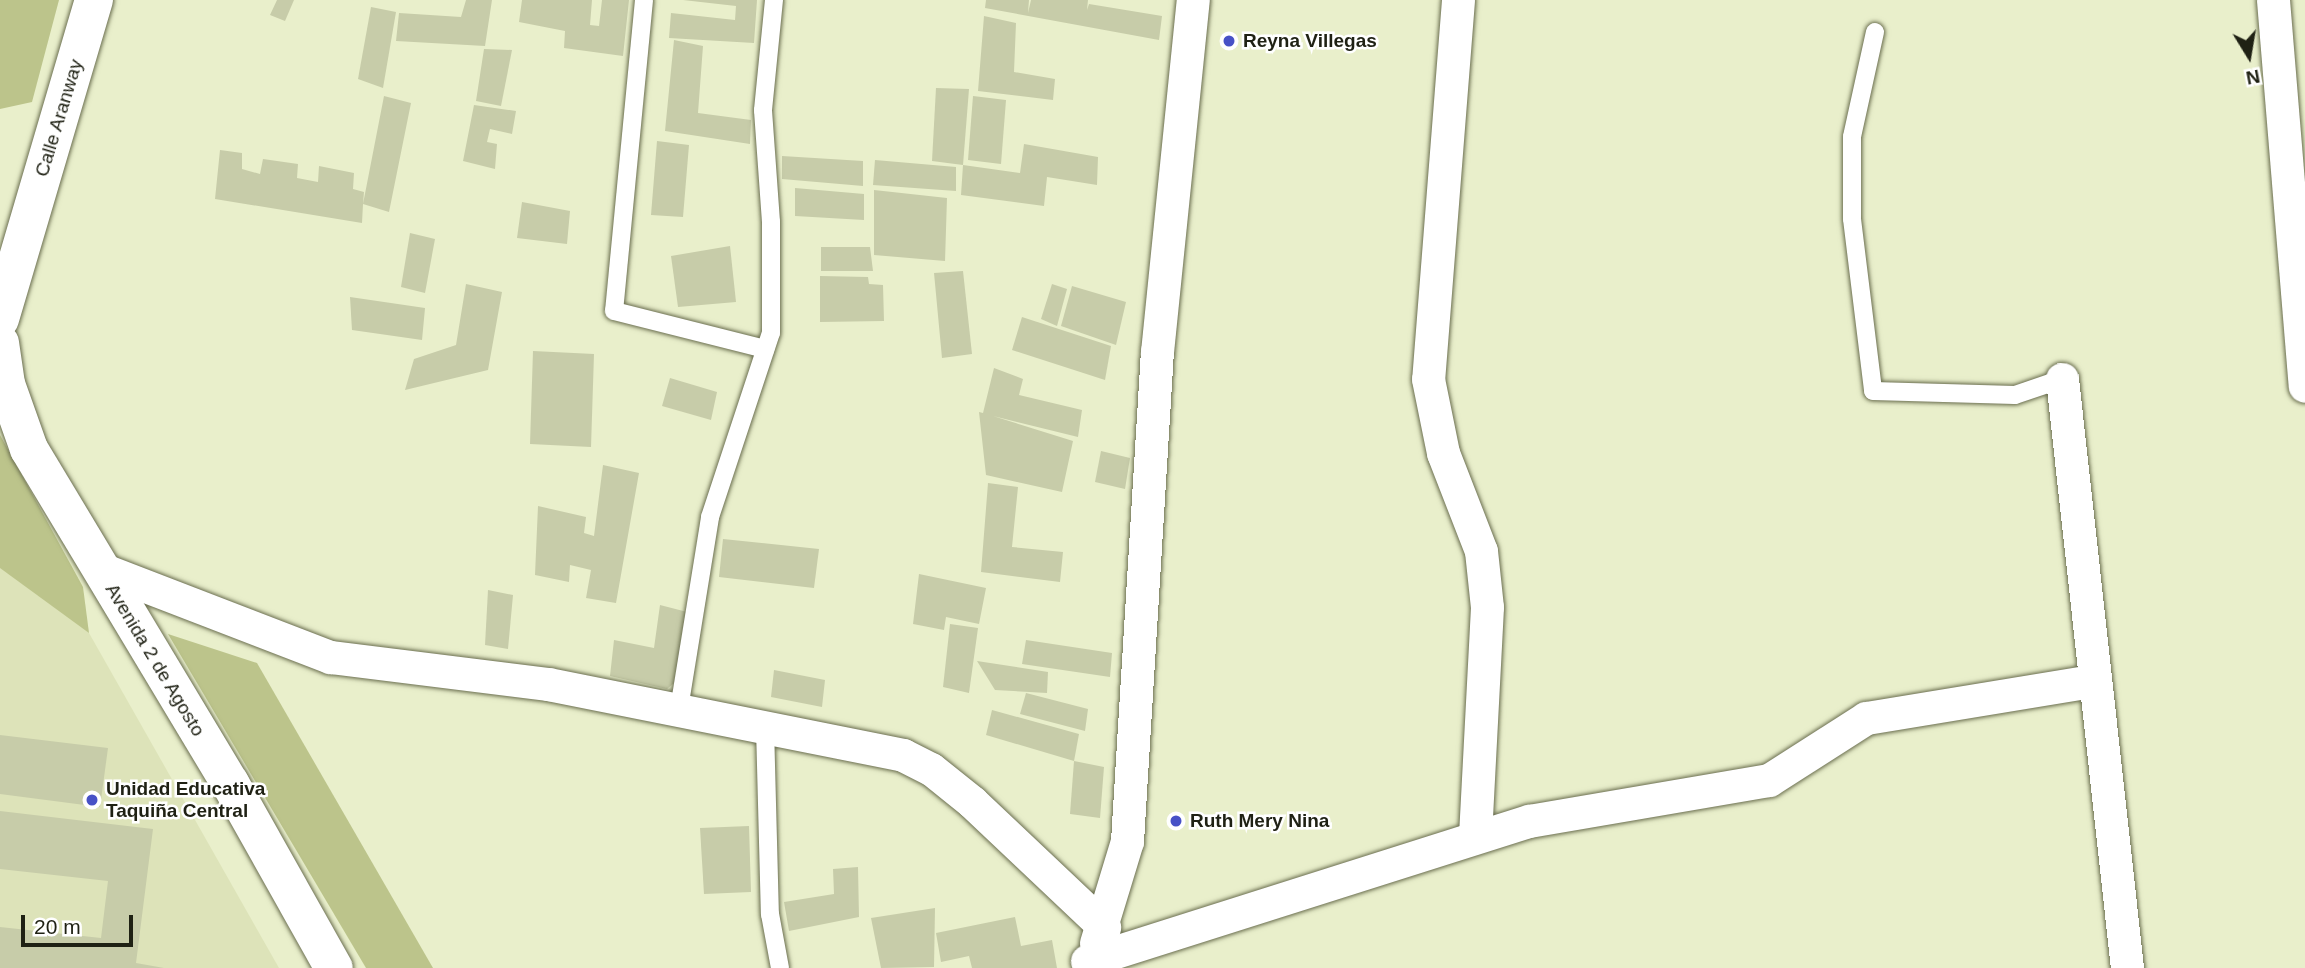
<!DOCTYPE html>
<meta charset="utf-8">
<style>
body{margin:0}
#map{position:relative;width:2305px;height:968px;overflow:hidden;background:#e9efcb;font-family:Helvetica,sans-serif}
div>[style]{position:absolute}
.built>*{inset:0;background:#dde3b9}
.green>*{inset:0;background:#bcc48b}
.building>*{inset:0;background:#c7cca9}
.roads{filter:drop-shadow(0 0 2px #6a6e4f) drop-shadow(0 0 2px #6a6e4f)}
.service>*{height:18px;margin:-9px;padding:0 9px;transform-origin:9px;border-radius:9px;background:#fff}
.minor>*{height:33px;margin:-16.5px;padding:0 16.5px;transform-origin:16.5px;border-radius:16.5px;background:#fff}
.tertiary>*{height:38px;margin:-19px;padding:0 19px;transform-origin:19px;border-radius:19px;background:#fff}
.dots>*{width:19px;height:19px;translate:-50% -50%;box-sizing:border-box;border:4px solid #fff;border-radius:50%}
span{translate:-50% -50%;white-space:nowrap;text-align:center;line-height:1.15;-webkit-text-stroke:5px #fff;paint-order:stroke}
.poi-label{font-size:19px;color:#1f2114;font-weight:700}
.left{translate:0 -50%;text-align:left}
.street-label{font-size:19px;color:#1f2114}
.north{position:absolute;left:2214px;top:21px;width:70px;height:70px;-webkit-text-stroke:5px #fff;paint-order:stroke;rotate:169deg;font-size:19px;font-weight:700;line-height:28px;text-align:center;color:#1f2114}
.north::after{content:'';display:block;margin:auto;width:24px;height:32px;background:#1f2114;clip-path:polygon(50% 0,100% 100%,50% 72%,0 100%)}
.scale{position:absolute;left:21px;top:915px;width:112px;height:32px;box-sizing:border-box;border:4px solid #1f2114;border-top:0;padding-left:9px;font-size:21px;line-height:24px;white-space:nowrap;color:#1f2114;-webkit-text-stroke:5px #fff;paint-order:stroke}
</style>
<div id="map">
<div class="built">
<i style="clip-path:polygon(0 563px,66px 609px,89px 633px,279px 968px,0 968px)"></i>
</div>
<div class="green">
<i style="clip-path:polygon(0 0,59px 0,32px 102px,0 109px)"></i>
<i style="clip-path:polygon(0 435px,83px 587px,89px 633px,0 568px)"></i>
<i style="clip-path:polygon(168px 634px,257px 663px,433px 968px,366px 968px)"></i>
</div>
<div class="building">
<i style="clip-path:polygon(277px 0,294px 0,285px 21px,270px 15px)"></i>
<i style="clip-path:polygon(466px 0,492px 0,485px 46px,396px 41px,399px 13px,461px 17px)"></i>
<i style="clip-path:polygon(522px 0,592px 0,590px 25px,599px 26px,602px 0,629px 0,623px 56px,564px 48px,565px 31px,519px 22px)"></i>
<i style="clip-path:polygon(683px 0,757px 0,754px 43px,669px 38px,671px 13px,735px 20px,736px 6px)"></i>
<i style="clip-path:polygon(986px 0,1029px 0,1028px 13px,1031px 0,1088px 0,1087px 10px,1089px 4px,1162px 16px,1159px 40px,985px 8px)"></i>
<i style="clip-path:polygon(371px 7px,396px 12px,383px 88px,358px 79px)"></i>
<i style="clip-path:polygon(984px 16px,1016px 23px,1014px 72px,1055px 79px,1053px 100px,978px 91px)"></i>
<i style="clip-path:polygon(674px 40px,703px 46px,698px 113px,751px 120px,750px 144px,665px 131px)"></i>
<i style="clip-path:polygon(484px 49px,512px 50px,501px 106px,476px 101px)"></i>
<i style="clip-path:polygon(936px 88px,969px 89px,963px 165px,932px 161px)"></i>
<i style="clip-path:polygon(384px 96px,411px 103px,389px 212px,363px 204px,362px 223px,215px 199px,220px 150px,242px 153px,242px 169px,260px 174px,263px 159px,298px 164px,297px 178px,318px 182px,319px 166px,354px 173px,353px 189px,364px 192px,363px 204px)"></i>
<i style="clip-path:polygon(973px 96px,1006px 100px,1001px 164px,968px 160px)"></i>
<i style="clip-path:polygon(474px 105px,516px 111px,512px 134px,490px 129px,487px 142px,497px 144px,495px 169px,463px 161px)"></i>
<i style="clip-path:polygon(657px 141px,689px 145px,683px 217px,651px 215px)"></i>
<i style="clip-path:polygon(1024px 144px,1098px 157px,1097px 185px,1047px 177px,1044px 206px,961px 195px,963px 165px,1020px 173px)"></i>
<i style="clip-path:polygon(782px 156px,863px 161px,863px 186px,782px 179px)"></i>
<i style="clip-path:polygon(875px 160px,956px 167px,956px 191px,873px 185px)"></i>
<i style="clip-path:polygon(795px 188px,864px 194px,864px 220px,795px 216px)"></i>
<i style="clip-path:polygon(874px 190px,947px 198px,945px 261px,874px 255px)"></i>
<i style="clip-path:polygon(522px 202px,570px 211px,567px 244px,517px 238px)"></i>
<i style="clip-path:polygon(410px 233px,435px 239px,425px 293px,401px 287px)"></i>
<i style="clip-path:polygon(730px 246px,736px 302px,678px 307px,671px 256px)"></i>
<i style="clip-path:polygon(821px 247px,870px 247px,873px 271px,821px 271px)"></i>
<i style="clip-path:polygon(963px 271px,972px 354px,942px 358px,934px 273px)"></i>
<i style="clip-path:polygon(820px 276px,868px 277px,869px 284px,883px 285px,884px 321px,820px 322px)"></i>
<i style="clip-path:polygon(466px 284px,502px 292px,488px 370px,405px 390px,414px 359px,456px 345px)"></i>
<i style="clip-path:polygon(1052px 284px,1067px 289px,1057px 326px,1041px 319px)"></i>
<i style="clip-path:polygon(1072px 286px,1126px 302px,1116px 345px,1061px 326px)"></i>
<i style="clip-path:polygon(350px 297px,425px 308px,422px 340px,352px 330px)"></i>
<i style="clip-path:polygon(1022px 317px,1111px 346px,1105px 380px,1012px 350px)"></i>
<i style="clip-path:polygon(533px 351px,594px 354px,591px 447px,530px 444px)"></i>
<i style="clip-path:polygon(994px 368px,1023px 379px,1019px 395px,1082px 410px,1078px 437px,993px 416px,1073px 441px,1062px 492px,986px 475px,979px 412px,983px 413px)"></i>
<i style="clip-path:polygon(670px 378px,717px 392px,711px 420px,662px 406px)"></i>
<i style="clip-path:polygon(1101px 451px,1130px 458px,1125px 489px,1095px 482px)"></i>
<i style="clip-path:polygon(603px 465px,639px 473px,616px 603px,586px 598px,591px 570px,570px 565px,569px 582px,535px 575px,538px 506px,586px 517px,584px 533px,594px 536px)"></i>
<i style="clip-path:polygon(988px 483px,1018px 487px,1012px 547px,1063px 552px,1060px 582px,981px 572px)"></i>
<i style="clip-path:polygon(723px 539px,819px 549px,814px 588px,719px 577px)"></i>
<i style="clip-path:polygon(919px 574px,986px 588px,979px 624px,946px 617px,944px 630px,913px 624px)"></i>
<i style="clip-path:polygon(488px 590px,513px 595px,508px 649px,485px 645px)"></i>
<i style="clip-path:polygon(660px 605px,691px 613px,681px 677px,667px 689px,610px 676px,614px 640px,654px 648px)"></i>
<i style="clip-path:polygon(950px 624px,978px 628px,969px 693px,943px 687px)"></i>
<i style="clip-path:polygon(1026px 640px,1112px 653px,1110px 677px,1022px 664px)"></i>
<i style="clip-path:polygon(977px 661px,1048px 672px,1047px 693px,995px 690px)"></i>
<i style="clip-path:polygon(774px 670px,825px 680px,822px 707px,771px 697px)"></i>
<i style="clip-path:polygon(1026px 693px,1088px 709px,1085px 731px,1020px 714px)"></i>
<i style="clip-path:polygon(992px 710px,1079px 734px,1074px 761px,986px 735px)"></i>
<i style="clip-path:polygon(0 735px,108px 748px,100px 807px,0 794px)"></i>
<i style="clip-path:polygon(1074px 761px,1104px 767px,1100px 818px,1070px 814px)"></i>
<i style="clip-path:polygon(0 811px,153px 829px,136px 963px,164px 968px,0 968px,0 927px,101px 938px,108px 881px,0 869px)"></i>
<i style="clip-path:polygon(749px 826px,751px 892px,704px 894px,700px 828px)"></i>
<i style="clip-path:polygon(858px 867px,859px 917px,789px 931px,784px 902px,834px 894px,833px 869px)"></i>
<i style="clip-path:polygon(935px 908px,934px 967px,881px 968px,871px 918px)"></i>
<i style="clip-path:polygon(1015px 917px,1021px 946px,1052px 940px,1057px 968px,972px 968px,969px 956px,941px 962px,936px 933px)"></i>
</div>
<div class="roads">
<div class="service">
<i style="left:644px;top:0;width:312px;rotate:95.5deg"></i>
<i style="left:614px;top:311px;width:156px;rotate:14.1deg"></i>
<i style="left:1875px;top:32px;width:107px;rotate:102.4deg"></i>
<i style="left:1852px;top:137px;width:82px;rotate:90deg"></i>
<i style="left:1852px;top:219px;width:173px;rotate:83deg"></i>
<i style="left:1873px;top:391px;width:142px;rotate:1.6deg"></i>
<i style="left:2015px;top:395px;width:50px;rotate:-18.8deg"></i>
<i style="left:679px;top:709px;width:194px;rotate:-80.8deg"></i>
<i style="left:710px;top:517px;width:194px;rotate:-71.7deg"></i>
<i style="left:771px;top:333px;width:111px;rotate:-90deg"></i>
<i style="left:771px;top:222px;width:112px;rotate:-94.1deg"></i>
<i style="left:763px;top:110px;width:111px;rotate:-84.3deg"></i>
<i style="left:765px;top:727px;width:187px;rotate:88.5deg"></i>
<i style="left:770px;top:914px;width:55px;rotate:79.5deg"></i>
</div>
<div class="minor">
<i style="left:1458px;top:0;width:380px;rotate:94.5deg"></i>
<i style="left:1428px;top:379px;width:76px;rotate:78.5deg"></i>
<i style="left:1443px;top:453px;width:105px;rotate:68.8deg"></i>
<i style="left:1481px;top:551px;width:56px;rotate:83.9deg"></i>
<i style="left:1487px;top:607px;width:230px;rotate:93deg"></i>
<i style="left:2273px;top:0;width:387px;rotate:85.3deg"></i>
<i style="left:2062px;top:379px;width:593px;rotate:83.7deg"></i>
<i style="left:99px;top:568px;width:248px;rotate:21.1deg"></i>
<i style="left:330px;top:657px;width:220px;rotate:7.1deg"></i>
<i style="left:548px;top:684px;width:362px;rotate:11.3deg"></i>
<i style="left:903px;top:755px;width:31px;rotate:27deg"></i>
<i style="left:931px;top:769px;width:53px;rotate:38.8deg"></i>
<i style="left:972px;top:802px;width:182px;rotate:43.4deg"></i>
<i style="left:1096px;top:943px;width:107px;rotate:-73.1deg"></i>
<i style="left:1127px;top:841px;width:490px;rotate:-86.5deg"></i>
<i style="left:1157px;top:352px;width:354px;rotate:-84.2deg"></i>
<i style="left:1087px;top:961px;width:464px;rotate:-17.6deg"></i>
<i style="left:1529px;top:821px;width:243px;rotate:-9.7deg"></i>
<i style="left:1769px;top:780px;width:115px;rotate:-32.6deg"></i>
<i style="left:1866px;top:718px;width:229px;rotate:-9.3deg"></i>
</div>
<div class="tertiary">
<i style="left:0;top:319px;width:333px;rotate:-73.6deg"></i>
<i style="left:0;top:343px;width:41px;rotate:81.7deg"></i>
<i style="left:6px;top:384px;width:69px;rotate:70.5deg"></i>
<i style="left:29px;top:449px;width:390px;rotate:59deg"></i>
<i style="left:230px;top:783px;width:212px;rotate:60.7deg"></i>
</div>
</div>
<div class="dots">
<i style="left:1229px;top:41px;background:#4751c6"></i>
<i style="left:92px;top:800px;background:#4751c6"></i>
<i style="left:1176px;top:821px;background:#4751c6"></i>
</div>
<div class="poi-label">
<span class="left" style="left:1243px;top:41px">Reyna Villegas</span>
<span class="left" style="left:106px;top:800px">Unidad Educativa<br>Taquiña Central</span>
<span class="left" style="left:1190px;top:821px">Ruth Mery Nina</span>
</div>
<div class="street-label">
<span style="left:59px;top:118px;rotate:-73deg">Calle Aranway</span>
<span style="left:155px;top:660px;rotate:59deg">Avenida 2 de Agosto</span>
</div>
<div class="north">N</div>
<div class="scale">20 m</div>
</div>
